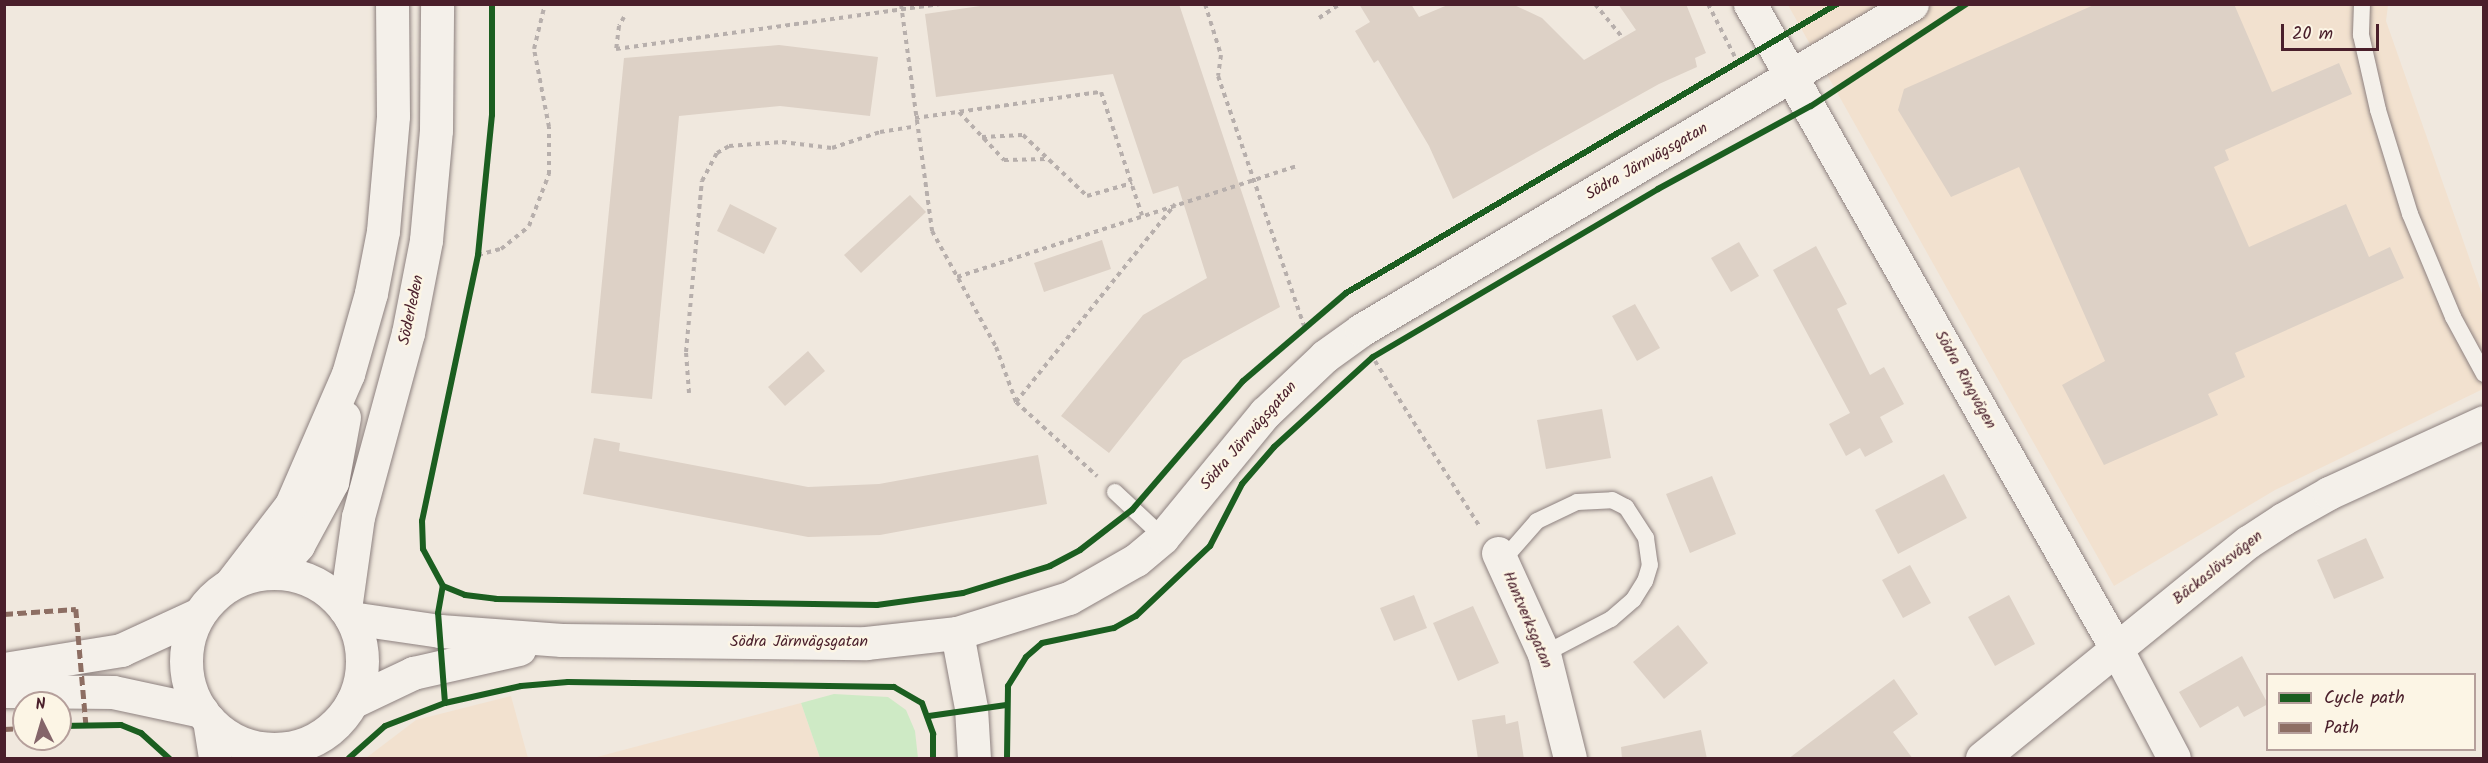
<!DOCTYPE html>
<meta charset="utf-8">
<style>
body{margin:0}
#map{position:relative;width:2488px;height:763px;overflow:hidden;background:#f0e8de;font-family:Kalam,sans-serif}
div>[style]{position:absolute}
.built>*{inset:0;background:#f2e1cf}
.green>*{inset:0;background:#ceeac5}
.building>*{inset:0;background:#ddd1c6}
.path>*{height:4px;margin-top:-2px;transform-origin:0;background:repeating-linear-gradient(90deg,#b7afac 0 4.5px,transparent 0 9px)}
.roads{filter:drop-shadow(0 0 2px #8d817f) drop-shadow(0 0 2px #8d817f)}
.lane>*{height:16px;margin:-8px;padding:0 8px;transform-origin:8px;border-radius:8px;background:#f4f0ea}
.street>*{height:33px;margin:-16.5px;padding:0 16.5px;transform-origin:16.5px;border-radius:16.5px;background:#f4f0ea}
.secondary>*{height:33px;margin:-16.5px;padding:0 16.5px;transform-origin:16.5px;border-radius:16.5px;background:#f4f0ea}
.secondary>.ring{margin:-16.5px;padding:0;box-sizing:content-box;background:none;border:33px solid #f4f0ea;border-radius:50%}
.quiet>*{height:4.5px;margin-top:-2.25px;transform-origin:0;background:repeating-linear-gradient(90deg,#8d6e63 0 9px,transparent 0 13.5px)}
.cycleway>*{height:6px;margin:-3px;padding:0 3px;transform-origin:3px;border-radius:3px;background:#1b5e20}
span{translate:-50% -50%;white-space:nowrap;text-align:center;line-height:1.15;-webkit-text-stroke:5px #fcf5e5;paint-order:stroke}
.street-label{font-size:16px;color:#4a1f2b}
.frame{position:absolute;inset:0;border:6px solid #4a1f2b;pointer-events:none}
.legend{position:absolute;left:2266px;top:673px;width:210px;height:78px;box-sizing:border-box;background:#fcf5e5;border:2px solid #b59f9b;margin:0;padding:8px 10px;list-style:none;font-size:18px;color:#4a1f2b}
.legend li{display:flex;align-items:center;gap:12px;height:30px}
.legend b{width:30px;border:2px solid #b59f9b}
.north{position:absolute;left:12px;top:691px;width:60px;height:60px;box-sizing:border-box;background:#fcf5e5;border:2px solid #b59f9b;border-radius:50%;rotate:355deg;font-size:16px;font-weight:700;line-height:24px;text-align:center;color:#4a1f2b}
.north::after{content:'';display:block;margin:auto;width:21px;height:27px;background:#84656a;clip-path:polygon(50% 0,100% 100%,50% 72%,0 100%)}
.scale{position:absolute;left:2281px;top:24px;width:98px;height:27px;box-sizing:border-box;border:3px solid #4a1f2b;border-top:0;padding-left:8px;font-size:18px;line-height:21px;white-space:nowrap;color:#4a1f2b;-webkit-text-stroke:4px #fcf5e5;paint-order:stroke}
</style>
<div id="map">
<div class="built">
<i style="clip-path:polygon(1788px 5px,2388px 5px,2386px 21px,2483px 297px,2483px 389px,2275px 490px,2114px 586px)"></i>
<i style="clip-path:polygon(511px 696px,528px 758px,366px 758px,416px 720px)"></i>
<i style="clip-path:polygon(801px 703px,820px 758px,593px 758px)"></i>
</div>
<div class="green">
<i style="clip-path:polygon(834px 694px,888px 697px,906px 710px,915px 731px,918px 758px,820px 758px,801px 703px)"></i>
</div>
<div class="building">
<i style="clip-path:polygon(994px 4px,1179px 4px,1280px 307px,1183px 360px,1109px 453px,1061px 416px,1143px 315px,1207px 278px,1178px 186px,1153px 194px,1113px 74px,936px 97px,925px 14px)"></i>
<i style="clip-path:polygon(1359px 4px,1411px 4px,1419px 17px,1450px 4px,1512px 4px,1542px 18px,1584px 60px,1636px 30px,1618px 4px,1686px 4px,1706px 53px,1695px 58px,1697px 67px,1659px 84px,1453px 199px,1429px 146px,1378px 60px,1374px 63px,1355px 31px,1370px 22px)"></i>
<i style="clip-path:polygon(2096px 4px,2234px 4px,2272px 92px,2339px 63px,2352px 94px,2225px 150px,2229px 160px,2214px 167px,2249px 247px,2346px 204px,2369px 257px,2390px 247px,2404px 278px,2235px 353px,2245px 377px,2208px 394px,2218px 415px,2104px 465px,2062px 385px,2105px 361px,2019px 167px,1951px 197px,1898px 110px,1904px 89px)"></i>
<i style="clip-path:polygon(779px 45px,878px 57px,870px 116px,780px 106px,679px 116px,652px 399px,591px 393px,624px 58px)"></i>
<i style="clip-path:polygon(910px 195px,926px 212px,861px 273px,844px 255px)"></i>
<i style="clip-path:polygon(730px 204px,777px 228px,764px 254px,717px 231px)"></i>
<i style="clip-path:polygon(1102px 240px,1111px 269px,1044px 292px,1034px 263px)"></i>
<i style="clip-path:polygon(1739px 242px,1759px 276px,1731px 292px,1711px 258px)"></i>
<i style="clip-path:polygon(1816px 246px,1847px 304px,1837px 309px,1870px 375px,1884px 367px,1904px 404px,1880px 417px,1893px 442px,1865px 457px,1860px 448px,1846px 456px,1829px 424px,1850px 413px,1773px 270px)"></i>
<i style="clip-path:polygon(1635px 304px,1660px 348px,1637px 361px,1612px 316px)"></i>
<i style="clip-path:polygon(808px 351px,825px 371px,785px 406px,768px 387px)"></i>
<i style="clip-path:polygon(1602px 409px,1611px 458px,1546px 469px,1537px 420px)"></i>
<i style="clip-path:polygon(594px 438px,620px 443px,619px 451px,808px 487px,879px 484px,1038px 455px,1047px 504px,880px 535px,808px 537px,583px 494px)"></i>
<i style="clip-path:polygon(1944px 474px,1967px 518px,1898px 554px,1875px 510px)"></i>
<i style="clip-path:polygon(1712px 476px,1736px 534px,1690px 553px,1666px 494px)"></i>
<i style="clip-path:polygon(2366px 538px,2384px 578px,2334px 599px,2317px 560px)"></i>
<i style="clip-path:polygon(1910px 565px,1931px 603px,1903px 618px,1882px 580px)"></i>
<i style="clip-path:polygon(1414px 595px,1427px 628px,1394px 641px,1380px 608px)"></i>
<i style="clip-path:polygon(2009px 595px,2035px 644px,1995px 666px,1968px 617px)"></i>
<i style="clip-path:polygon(1473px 606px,1499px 663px,1458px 681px,1433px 623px)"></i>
<i style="clip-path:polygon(1678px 625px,1708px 663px,1664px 699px,1633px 662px)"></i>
<i style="clip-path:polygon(2242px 656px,2268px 704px,2244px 717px,2238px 706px,2200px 728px,2179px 692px)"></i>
<i style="clip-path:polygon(1894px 679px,1918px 714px,1893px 732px,1913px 759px,1788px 759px)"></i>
<i style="clip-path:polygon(1505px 715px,1506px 724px,1518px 721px,1524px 759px,1478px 759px,1472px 720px)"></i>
<i style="clip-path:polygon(1701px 730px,1707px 759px,1622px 759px,1621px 747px)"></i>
</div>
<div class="path">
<i style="left:901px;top:4px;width:229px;rotate:82.2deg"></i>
<i style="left:932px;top:231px;width:132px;rotate:61.1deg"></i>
<i style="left:996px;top:347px;width:59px;rotate:70deg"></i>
<i style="left:1016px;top:402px;width:110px;rotate:42.4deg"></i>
<i style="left:1205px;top:4px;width:53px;rotate:72.6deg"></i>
<i style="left:1221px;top:55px;width:21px;rotate:98deg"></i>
<i style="left:1218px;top:76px;width:264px;rotate:71deg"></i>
<i style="left:1595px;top:4px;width:43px;rotate:50.7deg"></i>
<i style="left:1708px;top:4px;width:66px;rotate:63deg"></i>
<i style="left:624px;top:17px;width:10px;rotate:119deg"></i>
<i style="left:619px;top:26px;width:23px;rotate:97deg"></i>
<i style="left:616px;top:49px;width:329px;rotate:-7.9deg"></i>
<i style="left:1319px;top:18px;width:25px;rotate:-34deg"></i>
<i style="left:959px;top:112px;width:66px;rotate:46.8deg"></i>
<i style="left:1004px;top:160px;width:43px;rotate:-1.3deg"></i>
<i style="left:915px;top:118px;width:188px;rotate:-8deg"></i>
<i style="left:1101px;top:92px;width:130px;rotate:71.6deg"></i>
<i style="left:982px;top:137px;width:41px;rotate:-2.8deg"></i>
<i style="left:1023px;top:135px;width:88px;rotate:43.6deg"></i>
<i style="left:1087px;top:196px;width:47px;rotate:-16.1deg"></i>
<i style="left:478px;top:255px;width:24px;rotate:-15deg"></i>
<i style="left:501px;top:249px;width:36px;rotate:-39deg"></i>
<i style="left:529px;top:226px;width:56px;rotate:-69deg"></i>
<i style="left:549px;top:174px;width:47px;rotate:-90deg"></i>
<i style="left:549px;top:127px;width:79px;rotate:-100.9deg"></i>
<i style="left:534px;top:49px;width:46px;rotate:-76.3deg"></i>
<i style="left:957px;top:277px;width:358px;rotate:-18.1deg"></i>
<i style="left:1375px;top:361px;width:196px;rotate:57.7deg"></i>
<i style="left:689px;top:393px;width:41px;rotate:-94.2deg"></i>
<i style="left:686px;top:352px;width:172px;rotate:-84.7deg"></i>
<i style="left:702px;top:181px;width:32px;rotate:-62deg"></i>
<i style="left:717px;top:153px;width:14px;rotate:-30deg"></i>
<i style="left:729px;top:146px;width:53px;rotate:-4.3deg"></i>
<i style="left:782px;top:142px;width:50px;rotate:6.8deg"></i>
<i style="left:832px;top:148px;width:51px;rotate:-18.4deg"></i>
<i style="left:880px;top:132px;width:36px;rotate:-9deg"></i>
<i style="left:1016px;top:402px;width:254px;rotate:-51.2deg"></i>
</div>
<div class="roads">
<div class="lane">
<i style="left:2362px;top:4px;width:31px;rotate:92deg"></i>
<i style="left:2361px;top:35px;width:77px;rotate:77.2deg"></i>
<i style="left:2378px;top:110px;width:109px;rotate:72.9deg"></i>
<i style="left:2410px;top:214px;width:112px;rotate:67.3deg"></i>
<i style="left:2453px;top:317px;width:65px;rotate:61.5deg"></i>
<i style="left:1115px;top:492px;width:66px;rotate:43.2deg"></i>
<i style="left:1502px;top:561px;width:53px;rotate:-48.8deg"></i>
<i style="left:1537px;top:521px;width:44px;rotate:-25.4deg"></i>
<i style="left:1577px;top:502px;width:35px;rotate:-3deg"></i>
<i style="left:1612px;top:500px;width:16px;rotate:27deg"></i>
<i style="left:1626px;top:507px;width:37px;rotate:57deg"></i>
<i style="left:1646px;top:538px;width:27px;rotate:82deg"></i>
<i style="left:1650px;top:565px;width:17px;rotate:107deg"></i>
<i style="left:1645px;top:581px;width:22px;rotate:122deg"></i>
<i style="left:1633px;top:600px;width:29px;rotate:139deg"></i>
<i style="left:1611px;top:619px;width:76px;rotate:152.4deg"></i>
</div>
<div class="street">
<i style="left:1750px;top:4px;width:741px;rotate:60.39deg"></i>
<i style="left:2116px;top:648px;width:124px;rotate:62.2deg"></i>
<i style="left:1498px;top:553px;width:111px;rotate:65.5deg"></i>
<i style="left:1544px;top:654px;width:107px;rotate:76deg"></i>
<i style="left:957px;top:633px;width:76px;rotate:79.4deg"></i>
<i style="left:971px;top:708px;width:50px;rotate:86.6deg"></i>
<i style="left:1982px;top:758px;width:343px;rotate:-39.1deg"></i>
<i style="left:2248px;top:542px;width:42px;rotate:-33.3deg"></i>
<i style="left:2283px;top:519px;width:53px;rotate:-29.5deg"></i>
<i style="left:2329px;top:493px;width:170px;rotate:-24.6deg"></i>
</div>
<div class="secondary">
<i style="left:274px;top:572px;width:36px;rotate:-48deg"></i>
<i style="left:298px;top:545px;width:72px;rotate:-61.6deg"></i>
<i style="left:332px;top:482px;width:66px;rotate:-79.5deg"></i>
<i class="ring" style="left:186px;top:573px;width:143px;height:143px"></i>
<i style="left:231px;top:583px;width:98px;rotate:-52.4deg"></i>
<i style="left:291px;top:505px;width:143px;rotate:-66.5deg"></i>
<i style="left:348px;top:374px;width:84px;rotate:-74.1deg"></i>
<i style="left:371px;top:293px;width:63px;rotate:-79deg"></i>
<i style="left:383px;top:231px;width:115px;rotate:-85deg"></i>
<i style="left:393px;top:116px;width:112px;rotate:-90.5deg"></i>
<i style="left:345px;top:609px;width:93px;rotate:-82deg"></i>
<i style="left:358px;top:517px;width:191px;rotate:-74.8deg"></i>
<i style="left:408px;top:333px;width:95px;rotate:-79deg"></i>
<i style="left:426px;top:240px;width:110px;rotate:-84.8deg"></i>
<i style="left:436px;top:130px;width:126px;rotate:-89.5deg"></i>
<i style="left:351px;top:618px;width:90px;rotate:8.3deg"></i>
<i style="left:440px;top:631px;width:122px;rotate:4.2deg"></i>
<i style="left:562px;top:640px;width:304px;rotate:0.6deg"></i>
<i style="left:866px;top:643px;width:92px;rotate:-6.3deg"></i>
<i style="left:957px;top:633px;width:117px;rotate:-17.4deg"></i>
<i style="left:1069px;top:598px;width:77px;rotate:-29.6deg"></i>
<i style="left:1136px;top:560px;width:35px;rotate:-40deg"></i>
<i style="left:1163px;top:537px;width:161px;rotate:-50.6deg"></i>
<i style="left:1265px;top:413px;width:83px;rotate:-43.5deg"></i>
<i style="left:1325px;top:356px;width:44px;rotate:-35.8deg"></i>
<i style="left:1361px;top:330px;width:640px;rotate:-30.61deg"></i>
<i style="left:4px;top:669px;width:119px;rotate:-9.2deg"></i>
<i style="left:121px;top:650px;width:86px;rotate:-24.8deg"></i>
<i style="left:4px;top:691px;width:109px;rotate:0.5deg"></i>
<i style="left:113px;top:692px;width:91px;rotate:12.1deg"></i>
<i style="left:352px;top:702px;width:68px;rotate:-25.4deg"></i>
<i style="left:413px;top:673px;width:109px;rotate:-12.8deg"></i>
<i style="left:209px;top:720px;width:38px;rotate:81deg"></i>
</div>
</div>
<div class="quiet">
<i style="left:4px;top:614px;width:72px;rotate:-4deg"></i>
<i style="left:76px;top:609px;width:115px;rotate:85deg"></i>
<i style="left:4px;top:729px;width:20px;rotate:-3deg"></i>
</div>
<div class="cycleway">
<i style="left:443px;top:586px;width:24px;rotate:22deg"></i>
<i style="left:465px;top:595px;width:31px;rotate:7deg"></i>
<i style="left:496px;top:599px;width:381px;rotate:0.9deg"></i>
<i style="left:877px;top:605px;width:87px;rotate:-7.9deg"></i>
<i style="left:963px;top:593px;width:91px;rotate:-17.2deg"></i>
<i style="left:1050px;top:566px;width:34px;rotate:-28deg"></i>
<i style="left:1080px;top:550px;width:66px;rotate:-37.6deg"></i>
<i style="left:1132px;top:510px;width:170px;rotate:-49.3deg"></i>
<i style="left:1243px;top:381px;width:135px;rotate:-40.5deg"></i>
<i style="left:1346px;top:293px;width:570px;rotate:-30.48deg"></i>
<i style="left:445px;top:703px;width:78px;rotate:-12.6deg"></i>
<i style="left:521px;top:686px;width:47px;rotate:-4.9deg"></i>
<i style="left:568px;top:682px;width:326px;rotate:0.9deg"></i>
<i style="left:894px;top:687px;width:32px;rotate:30deg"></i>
<i style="left:922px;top:703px;width:33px;rotate:70deg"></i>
<i style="left:933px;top:734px;width:24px;rotate:90deg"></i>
<i style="left:929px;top:716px;width:78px;rotate:-8.1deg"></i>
<i style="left:60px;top:726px;width:61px;rotate:-0.9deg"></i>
<i style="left:121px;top:725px;width:22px;rotate:22deg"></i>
<i style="left:141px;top:733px;width:38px;rotate:42deg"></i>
<i style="left:349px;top:758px;width:48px;rotate:-41.6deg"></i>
<i style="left:385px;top:726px;width:64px;rotate:-21deg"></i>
<i style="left:445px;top:703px;width:90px;rotate:-94.4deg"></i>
<i style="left:438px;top:613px;width:27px;rotate:-80deg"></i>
<i style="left:443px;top:586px;width:42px;rotate:-118.4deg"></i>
<i style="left:423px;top:549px;width:28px;rotate:-92deg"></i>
<i style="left:422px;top:521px;width:272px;rotate:-78.1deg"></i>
<i style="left:478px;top:255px;width:141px;rotate:-84.3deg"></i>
<i style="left:492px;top:115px;width:111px;rotate:-90deg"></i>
<i style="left:1007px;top:758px;width:72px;rotate:-89.2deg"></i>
<i style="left:1008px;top:686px;width:34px;rotate:-58deg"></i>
<i style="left:1026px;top:657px;width:21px;rotate:-41deg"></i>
<i style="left:1042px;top:643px;width:74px;rotate:-11.8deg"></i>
<i style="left:1114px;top:628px;width:25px;rotate:-29deg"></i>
<i style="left:1136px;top:616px;width:102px;rotate:-43.4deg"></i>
<i style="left:1210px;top:546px;width:70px;rotate:-62.7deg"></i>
<i style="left:1242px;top:484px;width:49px;rotate:-49.1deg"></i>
<i style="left:1274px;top:447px;width:134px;rotate:-42.3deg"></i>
<i style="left:1373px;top:357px;width:331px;rotate:-30.5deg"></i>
<i style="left:1658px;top:189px;width:174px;rotate:-28.5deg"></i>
<i style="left:1811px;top:106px;width:186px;rotate:-33.3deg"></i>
</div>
<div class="street-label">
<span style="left:1647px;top:162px;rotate:-30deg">Södra Järnvägsgatan</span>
<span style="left:412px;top:310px;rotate:-78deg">Söderleden</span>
<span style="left:1965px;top:380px;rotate:61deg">Södra Ringvägen</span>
<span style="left:1249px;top:436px;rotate:-49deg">Södra Järnvägsgatan</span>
<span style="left:2218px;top:568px;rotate:-38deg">Bäckaslövsvägen</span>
<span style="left:1527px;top:620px;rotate:67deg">Hantverksgatan</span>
<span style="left:799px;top:642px">Södra Järnvägsgatan</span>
</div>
<div class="frame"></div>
<ul class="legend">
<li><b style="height:8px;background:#1b5e20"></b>Cycle path</li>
<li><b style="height:8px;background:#8d6e63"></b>Path</li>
</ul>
<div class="north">N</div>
<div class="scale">20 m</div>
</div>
